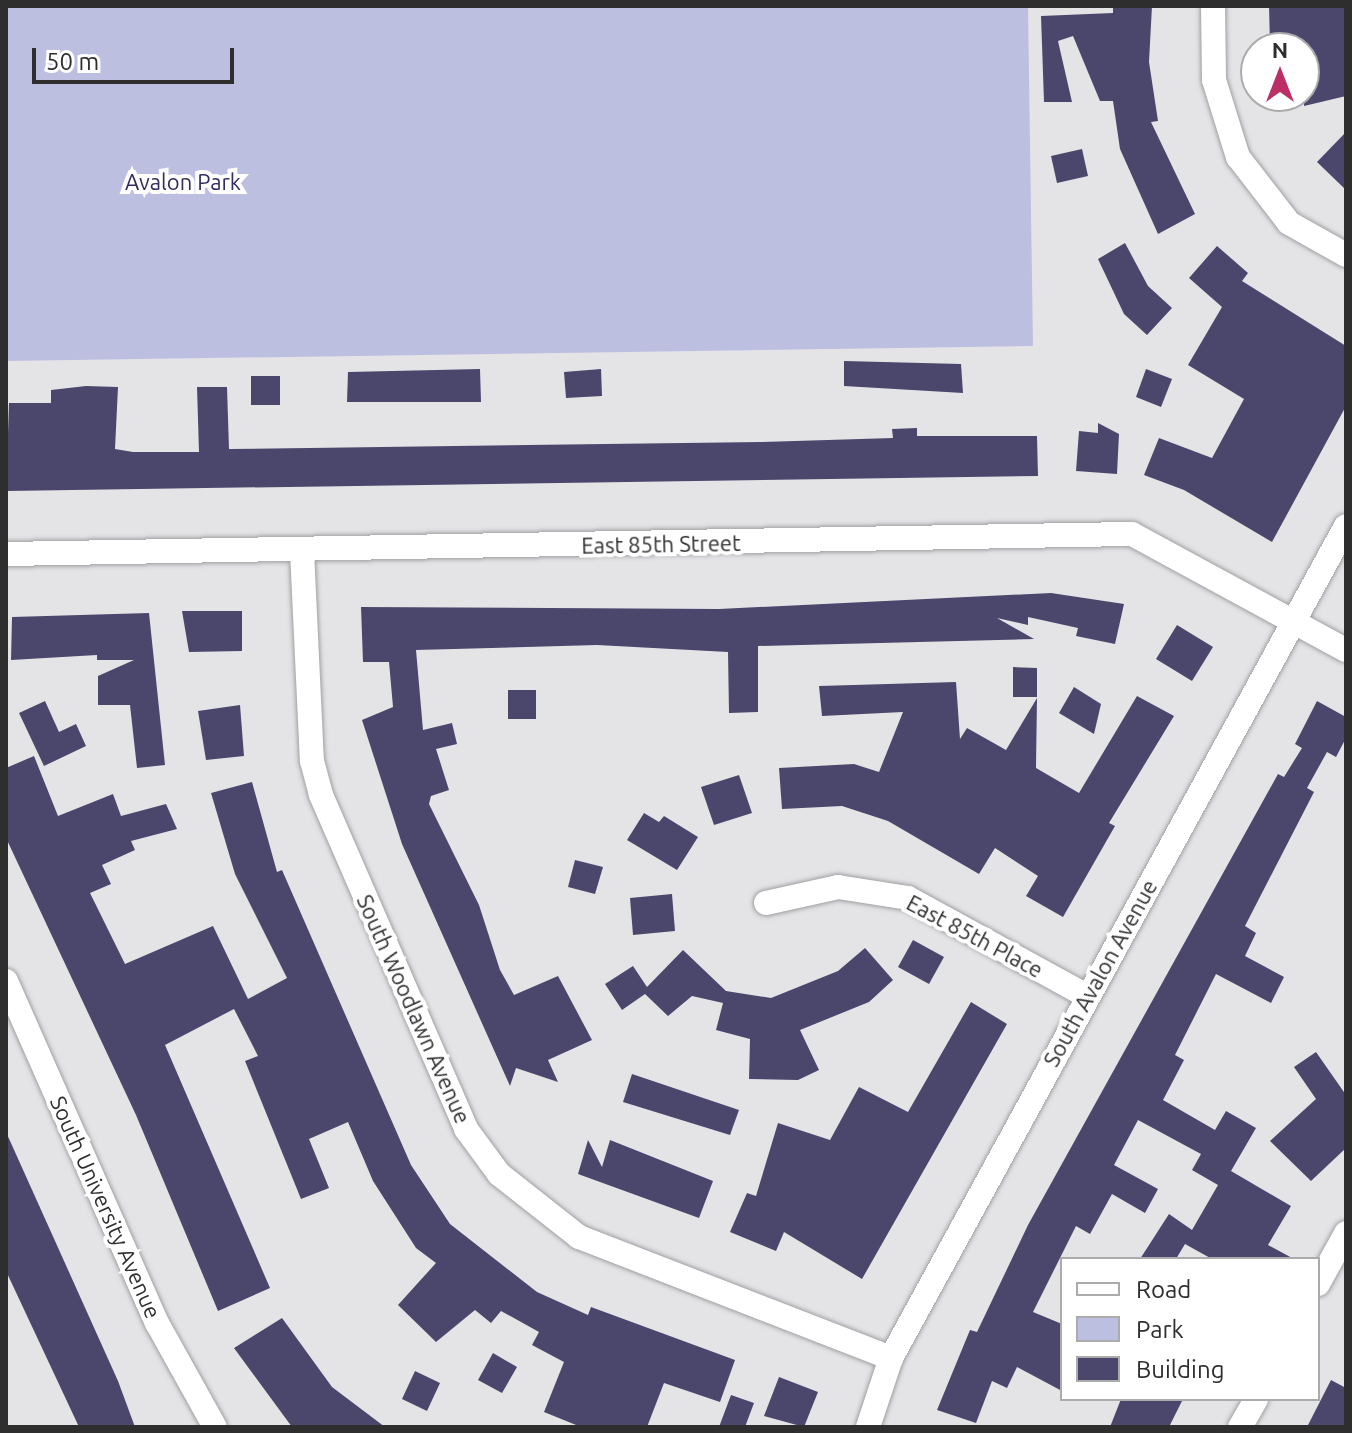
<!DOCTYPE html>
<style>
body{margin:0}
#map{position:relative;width:1352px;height:1433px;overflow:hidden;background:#e4e4e7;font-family:Ubuntu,sans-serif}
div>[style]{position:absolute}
.green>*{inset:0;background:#bdbfe1}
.building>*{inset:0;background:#4b476c}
.roads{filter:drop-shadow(0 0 2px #9fa0a2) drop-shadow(0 0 2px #9fa0a2)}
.minor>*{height:24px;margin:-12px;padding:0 12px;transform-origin:12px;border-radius:12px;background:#fff}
span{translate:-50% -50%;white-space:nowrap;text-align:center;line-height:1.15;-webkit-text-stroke:8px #fff;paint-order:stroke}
.park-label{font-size:22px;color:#312d62}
.street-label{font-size:22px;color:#2e2e2f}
.frame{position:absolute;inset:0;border:8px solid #2e2e2f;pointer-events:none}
.legend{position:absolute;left:1060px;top:1257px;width:260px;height:144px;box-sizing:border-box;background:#fff;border:2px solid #ababac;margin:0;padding:10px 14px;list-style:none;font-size:24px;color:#2e2e2f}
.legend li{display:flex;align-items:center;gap:16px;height:40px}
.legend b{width:40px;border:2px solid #ababac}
.north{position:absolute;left:1240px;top:32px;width:80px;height:80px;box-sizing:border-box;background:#fff;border:2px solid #ababac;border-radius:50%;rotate:0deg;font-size:22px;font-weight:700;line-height:32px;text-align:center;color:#2e2e2f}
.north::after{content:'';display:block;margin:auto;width:28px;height:36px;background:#bb2f66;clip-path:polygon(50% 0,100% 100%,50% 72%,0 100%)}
.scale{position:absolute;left:32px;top:48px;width:202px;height:36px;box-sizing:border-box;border:4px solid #2e2e2f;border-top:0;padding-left:10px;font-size:24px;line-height:28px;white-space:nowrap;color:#2e2e2f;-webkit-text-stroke:6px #fff;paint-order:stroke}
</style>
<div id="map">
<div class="green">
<i style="clip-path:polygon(6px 6px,1028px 6px,1033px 346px,6px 361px)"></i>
</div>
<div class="building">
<i style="clip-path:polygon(1113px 6px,1152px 6px,1149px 62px,1158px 121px,1151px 122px,1195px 214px,1158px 234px,1120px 149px,1113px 101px,1100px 101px,1073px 36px,1058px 41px,1072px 102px,1044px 102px,1041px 16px,1113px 13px)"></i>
<i style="clip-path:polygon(1269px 6px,1346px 6px,1346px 96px,1304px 106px,1304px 43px,1270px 45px)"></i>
<i style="clip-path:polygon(1346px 132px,1346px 190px,1317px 162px)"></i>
<i style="clip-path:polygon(1082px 149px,1088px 176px,1057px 183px,1051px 156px)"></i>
<i style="clip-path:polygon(1125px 243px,1148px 286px,1172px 308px,1147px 335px,1124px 314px,1098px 259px)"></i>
<i style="clip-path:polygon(1217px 246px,1248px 273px,1242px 281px,1346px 346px,1346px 406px,1272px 542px,1184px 490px,1144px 475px,1159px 438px,1212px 458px,1244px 399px,1188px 365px,1222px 307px,1189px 278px)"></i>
<i style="clip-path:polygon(844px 361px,961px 364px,963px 393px,844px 386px)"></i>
<i style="clip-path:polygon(480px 369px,481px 402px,347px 402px,348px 372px)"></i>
<i style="clip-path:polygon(601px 369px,602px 396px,566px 398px,564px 372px)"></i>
<i style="clip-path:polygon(1146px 369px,1172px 379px,1161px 407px,1136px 397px)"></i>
<i style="clip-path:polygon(251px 376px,280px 376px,280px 405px,251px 405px)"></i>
<i style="clip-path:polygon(86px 386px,118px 387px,115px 449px,133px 452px,199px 452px,197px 387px,227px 387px,229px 449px,761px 442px,893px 438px,892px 429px,917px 428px,917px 436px,1037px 436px,1038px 476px,6px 491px,9px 403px,51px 403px,51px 390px)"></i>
<i style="clip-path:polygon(1098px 423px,1119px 434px,1117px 474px,1076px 471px,1079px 431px,1098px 433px)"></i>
<i style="clip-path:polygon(1051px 593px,1124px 604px,1115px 644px,1076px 636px,1078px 628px,1028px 617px,1028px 625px,997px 618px,1034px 639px,758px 646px,758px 712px,729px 713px,728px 652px,597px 645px,416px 650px,423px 730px,452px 723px,457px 744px,436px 749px,449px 790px,431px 796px,429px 804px,479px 905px,500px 970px,514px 995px,558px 976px,592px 1040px,548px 1060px,558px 1082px,516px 1068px,510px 1086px,402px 844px,362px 720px,393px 707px,389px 662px,363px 662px,361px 607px,719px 609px)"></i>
<i style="clip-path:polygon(182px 611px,242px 611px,242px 651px,189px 652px)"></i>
<i style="clip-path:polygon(149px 613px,165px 765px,137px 768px,130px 705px,98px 705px,98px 676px,134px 660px,97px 660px,97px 655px,11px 660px,12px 617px)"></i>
<i style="clip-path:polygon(1177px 625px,1213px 647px,1192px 681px,1156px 659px)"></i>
<i style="clip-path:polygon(1013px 667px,1037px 668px,1037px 697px,1013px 697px)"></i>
<i style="clip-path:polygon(956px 682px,960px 739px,967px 728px,1006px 750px,1037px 698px,1036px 768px,1079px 793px,1137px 696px,1174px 716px,1109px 823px,1115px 826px,1063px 917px,1026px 896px,1038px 876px,995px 848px,979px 874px,888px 821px,842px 806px,782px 809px,779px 768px,854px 764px,879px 772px,903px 712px,822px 716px,819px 686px)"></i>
<i style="clip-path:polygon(1074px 687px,1101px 704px,1094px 734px,1059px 713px)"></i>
<i style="clip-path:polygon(508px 690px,536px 690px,536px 719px,508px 719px)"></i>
<i style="clip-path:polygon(45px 701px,59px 732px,76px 724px,86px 746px,44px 766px,19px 713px)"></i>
<i style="clip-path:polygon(1317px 701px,1346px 717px,1346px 738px,1336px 757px,1327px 752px,1307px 788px,1314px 792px,1245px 926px,1256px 933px,1245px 956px,1284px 977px,1271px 1003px,1216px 974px,1175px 1055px,1184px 1060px,1163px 1100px,1215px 1130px,1226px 1111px,1256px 1128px,1231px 1171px,1291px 1206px,1268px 1245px,1294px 1259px,1212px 1259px,1185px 1244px,1176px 1259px,1140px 1259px,1169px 1214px,1192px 1230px,1218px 1185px,1192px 1170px,1201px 1154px,1138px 1120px,1114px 1165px,1158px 1189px,1145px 1213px,1112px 1194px,1090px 1234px,1076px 1226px,1033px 1312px,1062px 1324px,1062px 1391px,1017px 1367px,1007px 1388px,992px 1381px,976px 1423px,937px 1410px,970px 1330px,977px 1332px,1028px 1225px,1278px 774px,1284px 777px,1302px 748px,1295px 744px)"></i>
<i style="clip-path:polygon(240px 705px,244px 756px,206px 760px,198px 711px)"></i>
<i style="clip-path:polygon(34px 756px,58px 816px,113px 794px,121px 816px,166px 804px,177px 829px,131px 841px,135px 850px,102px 865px,111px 884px,90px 893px,125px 964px,213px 926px,248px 999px,287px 978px,235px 874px,211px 793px,252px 782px,277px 872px,282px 870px,411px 1165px,450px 1224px,537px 1292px,588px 1315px,591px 1307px,735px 1360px,720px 1402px,664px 1383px,647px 1427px,581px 1427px,544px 1412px,564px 1362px,532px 1345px,539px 1332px,501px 1311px,491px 1323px,475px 1310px,436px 1342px,398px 1305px,436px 1263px,416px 1248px,373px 1181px,348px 1122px,309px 1139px,329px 1188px,301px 1199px,245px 1061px,258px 1056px,234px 1009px,165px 1045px,270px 1288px,218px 1311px,136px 1115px,6px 838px,6px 768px)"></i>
<i style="clip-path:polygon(739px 775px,752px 813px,714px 825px,701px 787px)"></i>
<i style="clip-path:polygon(644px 813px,659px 822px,664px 816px,698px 837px,677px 870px,627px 840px)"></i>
<i style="clip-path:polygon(575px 860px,603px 867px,595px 894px,568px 887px)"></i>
<i style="clip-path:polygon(672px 894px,675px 931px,633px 935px,630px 898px)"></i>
<i style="clip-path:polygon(913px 940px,944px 957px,929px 984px,898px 967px)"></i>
<i style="clip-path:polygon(865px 948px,893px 980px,869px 1002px,800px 1030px,819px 1070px,798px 1080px,749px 1079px,750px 1039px,716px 1030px,723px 1003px,692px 996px,668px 1016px,645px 994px,622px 1010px,605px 984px,633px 966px,647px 987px,683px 950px,726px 991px,771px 998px,838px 971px)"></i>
<i style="clip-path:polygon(971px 1002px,1007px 1024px,862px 1279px,784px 1232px,776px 1251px,730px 1232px,747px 1193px,756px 1196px,778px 1123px,830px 1140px,859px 1087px,908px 1112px)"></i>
<i style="clip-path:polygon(1316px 1052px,1346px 1095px,1346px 1148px,1311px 1181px,1270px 1141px,1316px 1099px,1294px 1067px)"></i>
<i style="clip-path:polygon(632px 1074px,739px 1110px,730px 1135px,623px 1102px)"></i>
<i style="clip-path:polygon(6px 1132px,118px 1381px,135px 1427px,79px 1427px,6px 1271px)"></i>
<i style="clip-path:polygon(588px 1140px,602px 1167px,610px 1140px,713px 1181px,699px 1218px,578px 1174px)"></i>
<i style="clip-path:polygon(282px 1318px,332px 1387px,385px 1427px,292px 1427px,234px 1348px)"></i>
<i style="clip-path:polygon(493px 1353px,517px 1367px,502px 1393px,478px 1380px)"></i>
<i style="clip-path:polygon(415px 1371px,440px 1383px,427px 1411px,402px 1399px)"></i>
<i style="clip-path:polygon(779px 1377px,818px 1392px,804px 1427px,764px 1416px)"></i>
<i style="clip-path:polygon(1331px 1380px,1346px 1388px,1346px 1427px,1307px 1427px)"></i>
<i style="clip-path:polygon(731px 1395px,754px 1403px,745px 1427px,719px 1427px)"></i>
<i style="clip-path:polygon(1121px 1399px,1183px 1399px,1169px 1427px,1110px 1427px)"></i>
</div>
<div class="roads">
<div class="minor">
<i style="left:1213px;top:6px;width:74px;rotate:89.2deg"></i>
<i style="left:1214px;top:80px;width:81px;rotate:72.7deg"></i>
<i style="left:1238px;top:157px;width:83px;rotate:52.3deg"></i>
<i style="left:1289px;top:223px;width:65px;rotate:29.3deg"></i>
<i style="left:302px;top:551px;width:210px;rotate:87.3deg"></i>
<i style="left:312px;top:761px;width:35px;rotate:75deg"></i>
<i style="left:321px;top:795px;width:364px;rotate:66.5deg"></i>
<i style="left:466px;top:1129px;width:56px;rotate:53.7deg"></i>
<i style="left:499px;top:1174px;width:102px;rotate:38.2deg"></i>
<i style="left:579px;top:1237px;width:335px;rotate:21.2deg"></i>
<i style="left:6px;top:554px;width:1126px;rotate:-1.02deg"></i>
<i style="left:1132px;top:534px;width:243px;rotate:28.5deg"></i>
<i style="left:766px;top:903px;width:74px;rotate:-12.5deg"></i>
<i style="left:838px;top:887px;width:71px;rotate:8.9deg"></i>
<i style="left:908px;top:898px;width:204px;rotate:28.7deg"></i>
<i style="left:6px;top:981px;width:374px;rotate:66.2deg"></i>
<i style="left:157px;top:1323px;width:119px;rotate:60.9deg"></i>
<i style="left:1318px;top:1284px;width:58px;rotate:-61.2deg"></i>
<i style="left:868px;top:1427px;width:73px;rotate:-71.6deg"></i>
<i style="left:891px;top:1358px;width:948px;rotate:-61.33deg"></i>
<i style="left:1240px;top:1427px;width:32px;rotate:-60deg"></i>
</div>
</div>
<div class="park-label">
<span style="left:183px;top:182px">Avalon Park</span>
</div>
<div class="street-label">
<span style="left:661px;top:544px;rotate:-1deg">East 85th Street</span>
<span style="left:975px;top:936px;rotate:28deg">East 85th Place</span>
<span style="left:1100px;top:973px;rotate:-61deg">South Avalon Avenue</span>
<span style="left:414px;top:1009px;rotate:66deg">South Woodlawn Avenue</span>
<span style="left:106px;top:1207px;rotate:66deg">South University Avenue</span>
</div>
<div class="frame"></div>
<ul class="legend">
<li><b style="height:10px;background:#fff"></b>Road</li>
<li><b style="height:22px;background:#bdbfe1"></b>Park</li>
<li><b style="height:22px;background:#4b476c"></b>Building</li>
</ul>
<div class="north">N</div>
<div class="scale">50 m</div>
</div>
